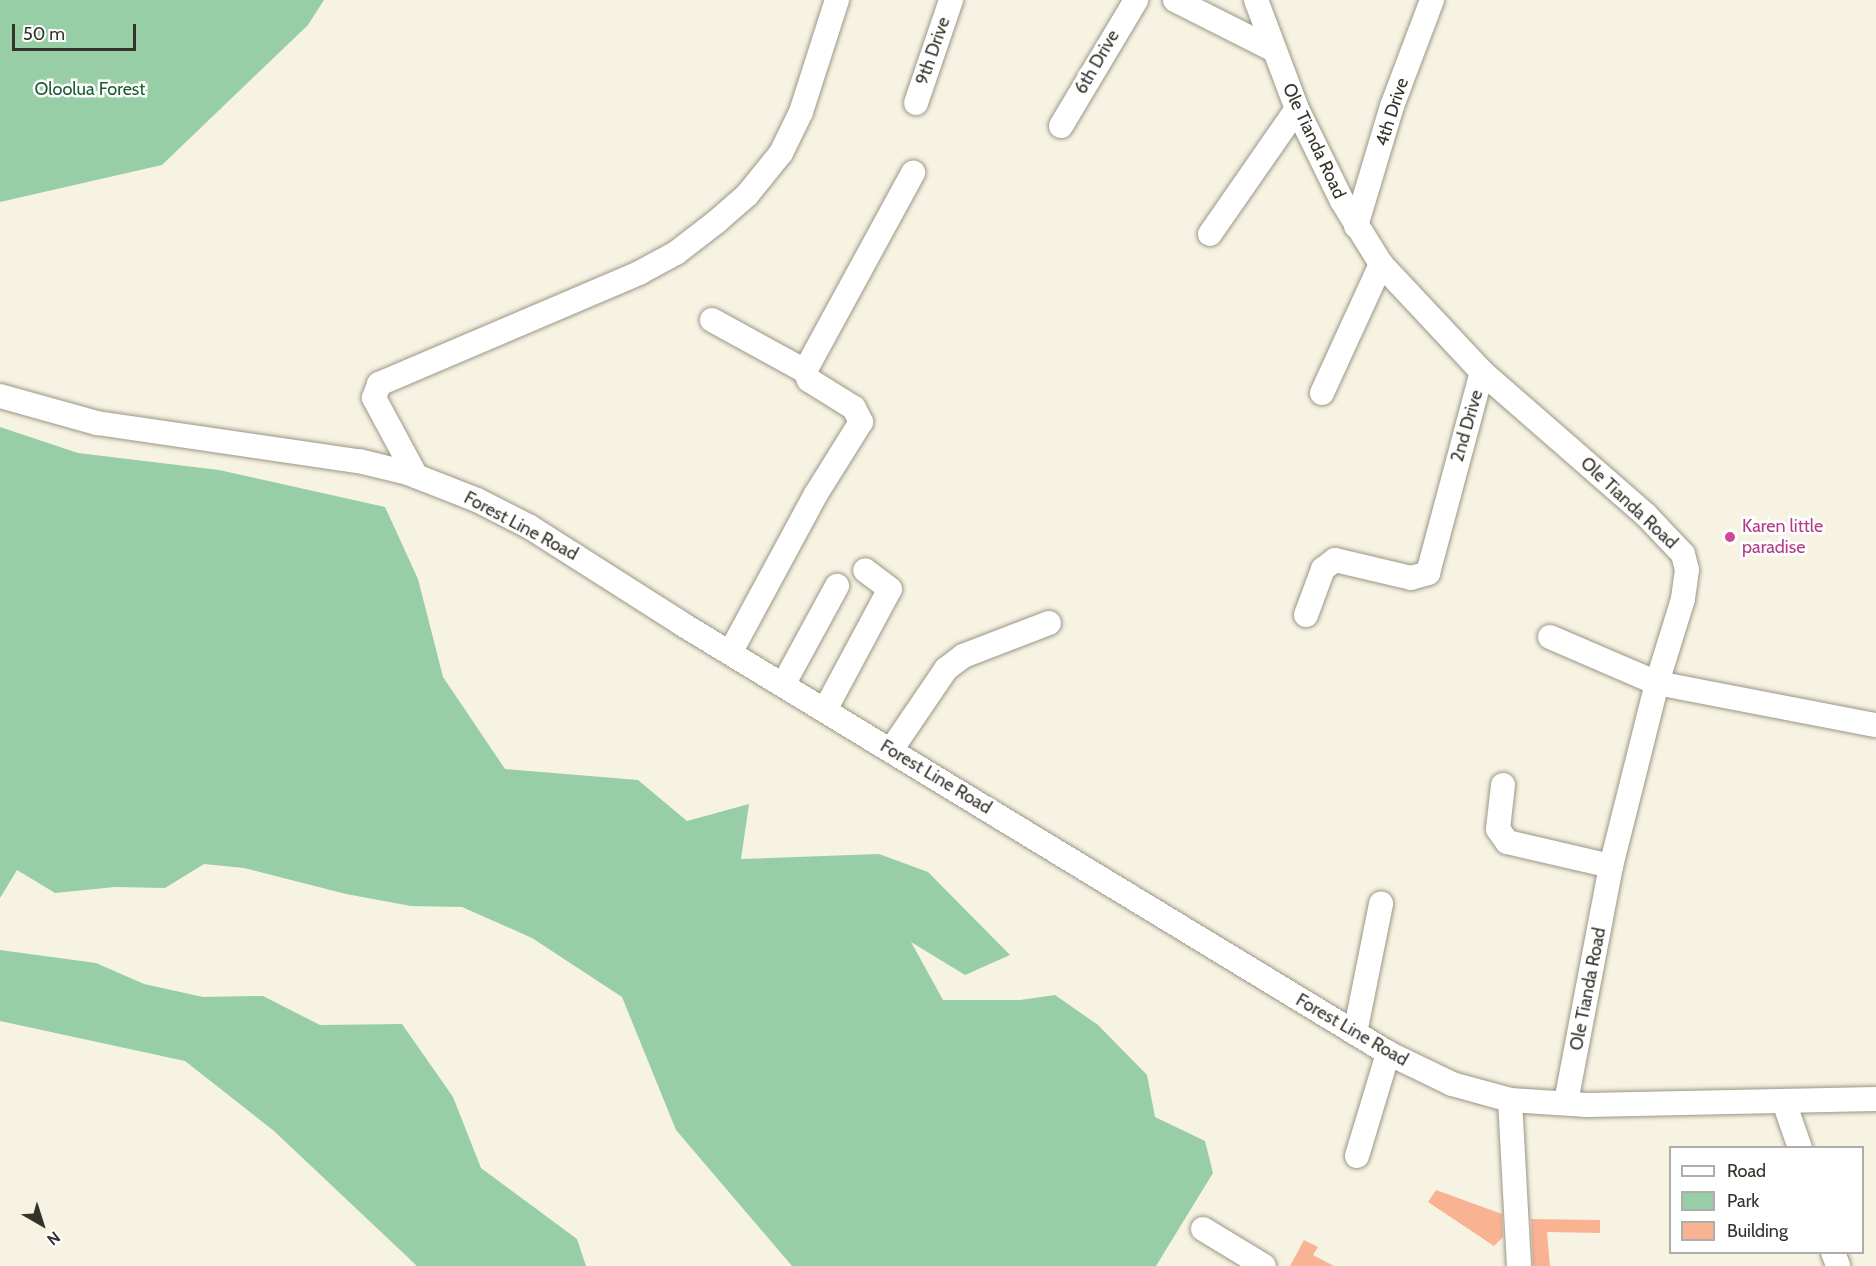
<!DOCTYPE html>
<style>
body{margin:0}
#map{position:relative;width:1876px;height:1266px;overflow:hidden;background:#f7f3e2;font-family:Cabin,sans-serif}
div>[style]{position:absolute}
.green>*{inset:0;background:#98cea5}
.building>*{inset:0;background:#f9b392}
.roads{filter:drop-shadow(0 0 2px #9b9687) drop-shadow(0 0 2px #9b9687)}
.minor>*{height:24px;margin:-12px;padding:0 12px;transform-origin:12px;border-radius:12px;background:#fff}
.dots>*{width:16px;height:16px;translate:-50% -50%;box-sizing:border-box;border:3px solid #fff;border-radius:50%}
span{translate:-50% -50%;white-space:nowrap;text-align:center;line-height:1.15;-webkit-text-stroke:5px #fff;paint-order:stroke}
.street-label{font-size:18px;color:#33322b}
.park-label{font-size:18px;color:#195d31}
.hotel-label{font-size:18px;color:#b23c85}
.left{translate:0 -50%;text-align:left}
.legend{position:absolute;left:1669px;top:1146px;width:195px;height:108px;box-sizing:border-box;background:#fff;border:2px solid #adadaa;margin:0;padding:8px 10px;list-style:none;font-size:18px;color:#33322b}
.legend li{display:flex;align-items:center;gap:12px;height:30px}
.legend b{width:30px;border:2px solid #adadaa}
.north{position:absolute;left:12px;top:1194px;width:60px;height:60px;-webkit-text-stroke:4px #fff;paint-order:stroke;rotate:141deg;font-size:16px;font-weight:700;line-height:24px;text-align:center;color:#33322b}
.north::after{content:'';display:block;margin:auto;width:21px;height:27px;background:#33322b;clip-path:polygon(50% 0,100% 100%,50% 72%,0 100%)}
.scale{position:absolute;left:12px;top:24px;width:124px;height:27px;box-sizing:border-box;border:3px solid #33322b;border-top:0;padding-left:8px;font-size:18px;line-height:21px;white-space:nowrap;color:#33322b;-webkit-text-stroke:4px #fff;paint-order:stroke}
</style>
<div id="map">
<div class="green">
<i style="clip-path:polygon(0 0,324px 0,308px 25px,162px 165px,0 202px)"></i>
<i style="clip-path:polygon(0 427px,78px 453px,219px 470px,385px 507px,418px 579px,443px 677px,505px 769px,638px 780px,687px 821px,749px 804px,741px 859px,879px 854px,928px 872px,1010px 955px,965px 975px,911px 942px,943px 1000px,1020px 1000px,1055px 995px,1098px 1025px,1147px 1075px,1155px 1117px,1205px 1141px,1213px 1173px,1156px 1266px,792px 1266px,676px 1130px,622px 997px,532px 938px,462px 907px,411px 906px,346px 894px,244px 868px,204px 864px,165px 888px,115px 887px,55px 893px,17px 870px,0 898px)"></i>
<i style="clip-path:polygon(0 950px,96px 963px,144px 984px,203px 997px,263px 996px,320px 1025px,402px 1024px,453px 1097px,481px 1168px,577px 1239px,586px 1266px,417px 1266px,274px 1131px,185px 1061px,0 1021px)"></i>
</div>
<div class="building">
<i style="clip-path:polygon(1436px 1190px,1502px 1214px,1503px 1237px,1494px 1246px,1428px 1202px)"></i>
<i style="clip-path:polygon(1531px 1219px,1600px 1220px,1600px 1233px,1547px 1232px,1550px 1266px,1533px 1266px)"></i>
<i style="clip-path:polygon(1304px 1240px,1318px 1247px,1313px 1255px,1334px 1266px,1290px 1266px)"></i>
</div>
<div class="roads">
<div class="minor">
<i style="left:1175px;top:0;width:111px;rotate:26.8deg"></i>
<i style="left:1256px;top:0;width:116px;rotate:69.4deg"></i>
<i style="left:1297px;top:109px;width:102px;rotate:63.9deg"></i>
<i style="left:1342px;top:201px;width:74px;rotate:58.2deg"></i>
<i style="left:1381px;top:264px;width:148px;rotate:46.9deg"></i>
<i style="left:1482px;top:372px;width:216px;rotate:41.1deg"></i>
<i style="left:1645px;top:514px;width:55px;rotate:46.5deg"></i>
<i style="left:1683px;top:554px;width:16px;rotate:76deg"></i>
<i style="left:1687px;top:570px;width:29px;rotate:98deg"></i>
<i style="left:1683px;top:599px;width:88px;rotate:107.2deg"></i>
<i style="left:1657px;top:683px;width:189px;rotate:104.1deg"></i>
<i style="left:1611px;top:866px;width:241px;rotate:100.8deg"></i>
<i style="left:916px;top:103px;width:109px;rotate:-71.2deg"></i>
<i style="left:1061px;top:126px;width:147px;rotate:-59.2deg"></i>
<i style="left:1356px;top:226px;width:125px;rotate:-73.3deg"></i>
<i style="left:1392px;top:106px;width:113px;rotate:-69.3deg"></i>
<i style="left:1210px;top:234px;width:152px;rotate:-55.2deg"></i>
<i style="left:712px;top:320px;width:106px;rotate:28.7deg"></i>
<i style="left:1322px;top:393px;width:142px;rotate:-65.4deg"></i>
<i style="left:0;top:396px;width:101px;rotate:15.6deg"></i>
<i style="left:97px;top:423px;width:265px;rotate:8.3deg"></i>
<i style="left:359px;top:461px;width:50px;rotate:13.8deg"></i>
<i style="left:408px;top:473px;width:74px;rotate:21.4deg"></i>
<i style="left:477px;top:500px;width:59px;rotate:27deg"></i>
<i style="left:530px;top:527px;width:180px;rotate:32.5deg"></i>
<i style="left:682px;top:624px;width:826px;rotate:31.28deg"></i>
<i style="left:1388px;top:1053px;width:71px;rotate:25.8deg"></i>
<i style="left:1452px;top:1084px;width:60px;rotate:15.4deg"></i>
<i style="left:1510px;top:1100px;width:77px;rotate:3.7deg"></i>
<i style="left:1587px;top:1105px;width:289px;rotate:-1.2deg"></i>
<i style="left:416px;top:476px;width:89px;rotate:-118.3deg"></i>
<i style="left:374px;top:398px;width:15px;rotate:-70deg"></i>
<i style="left:379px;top:384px;width:283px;rotate:-23.1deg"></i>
<i style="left:639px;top:273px;width:42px;rotate:-28.4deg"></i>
<i style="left:676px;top:253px;width:49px;rotate:-37.6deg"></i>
<i style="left:715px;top:223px;width:43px;rotate:-41.2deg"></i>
<i style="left:747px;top:195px;width:54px;rotate:-51deg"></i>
<i style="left:781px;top:153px;width:46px;rotate:-64deg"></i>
<i style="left:801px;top:112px;width:118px;rotate:-72.2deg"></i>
<i style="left:1306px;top:615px;width:49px;rotate:-69.7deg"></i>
<i style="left:1323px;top:569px;width:15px;rotate:-37deg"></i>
<i style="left:1335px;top:560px;width:78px;rotate:13.3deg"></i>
<i style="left:1411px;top:578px;width:18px;rotate:-16deg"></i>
<i style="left:1428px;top:573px;width:208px;rotate:-75deg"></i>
<i style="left:1550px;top:637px;width:116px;rotate:23.3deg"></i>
<i style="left:1657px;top:683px;width:223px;rotate:10.9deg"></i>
<i style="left:730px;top:653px;width:181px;rotate:-61.6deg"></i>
<i style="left:816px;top:494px;width:85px;rotate:-58deg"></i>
<i style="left:861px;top:422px;width:16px;rotate:-117deg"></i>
<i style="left:854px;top:408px;width:53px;rotate:-148.1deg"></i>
<i style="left:809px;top:380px;width:10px;rotate:-114deg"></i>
<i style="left:805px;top:371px;width:226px;rotate:-61.4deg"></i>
<i style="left:783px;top:685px;width:113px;rotate:-61.4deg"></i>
<i style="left:825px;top:710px;width:137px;rotate:-61.8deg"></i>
<i style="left:890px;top:589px;width:31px;rotate:-143deg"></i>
<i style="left:891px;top:750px;width:98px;rotate:-55.8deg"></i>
<i style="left:946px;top:669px;width:21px;rotate:-37deg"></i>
<i style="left:963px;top:656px;width:92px;rotate:-21deg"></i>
<i style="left:1503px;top:785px;width:44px;rotate:96.5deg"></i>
<i style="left:1498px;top:829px;width:16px;rotate:55deg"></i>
<i style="left:1507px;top:842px;width:107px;rotate:13deg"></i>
<i style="left:1355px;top:1033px;width:132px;rotate:-78.6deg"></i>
<i style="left:1510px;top:1100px;width:166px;rotate:86.9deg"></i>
<i style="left:1784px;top:1102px;width:49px;rotate:70.8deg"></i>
<i style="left:1357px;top:1156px;width:108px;rotate:-73.2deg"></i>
<i style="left:1203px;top:1229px;width:71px;rotate:31.2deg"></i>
<i style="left:1833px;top:1252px;width:15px;rotate:70deg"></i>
</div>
</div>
<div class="dots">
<i style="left:1730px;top:537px;background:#d1479c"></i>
</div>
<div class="street-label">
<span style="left:933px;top:51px;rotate:-71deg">9th Drive</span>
<span style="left:1097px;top:62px;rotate:-60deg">6th Drive</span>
<span style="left:1392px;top:112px;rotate:-72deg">4th Drive</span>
<span style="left:1314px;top:141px;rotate:65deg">Ole Tianda Road</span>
<span style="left:1467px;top:426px;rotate:-74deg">2nd Drive</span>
<span style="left:1629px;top:503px;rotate:43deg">Ole Tianda Road</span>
<span style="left:521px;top:526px;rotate:28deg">Forest Line Road</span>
<span style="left:936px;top:777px;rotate:31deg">Forest Line Road</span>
<span style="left:1588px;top:989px;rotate:-79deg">Ole Tianda Road</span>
<span style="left:1352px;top:1030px;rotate:30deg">Forest Line Road</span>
</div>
<div class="park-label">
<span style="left:90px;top:89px">Oloolua Forest</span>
</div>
<div class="hotel-label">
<span class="left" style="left:1742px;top:537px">Karen little<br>paradise</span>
</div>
<ul class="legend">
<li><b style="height:8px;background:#fff"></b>Road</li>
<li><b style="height:16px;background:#98cea5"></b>Park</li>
<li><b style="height:16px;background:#f9b392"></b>Building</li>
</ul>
<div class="north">N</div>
<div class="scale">50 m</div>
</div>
